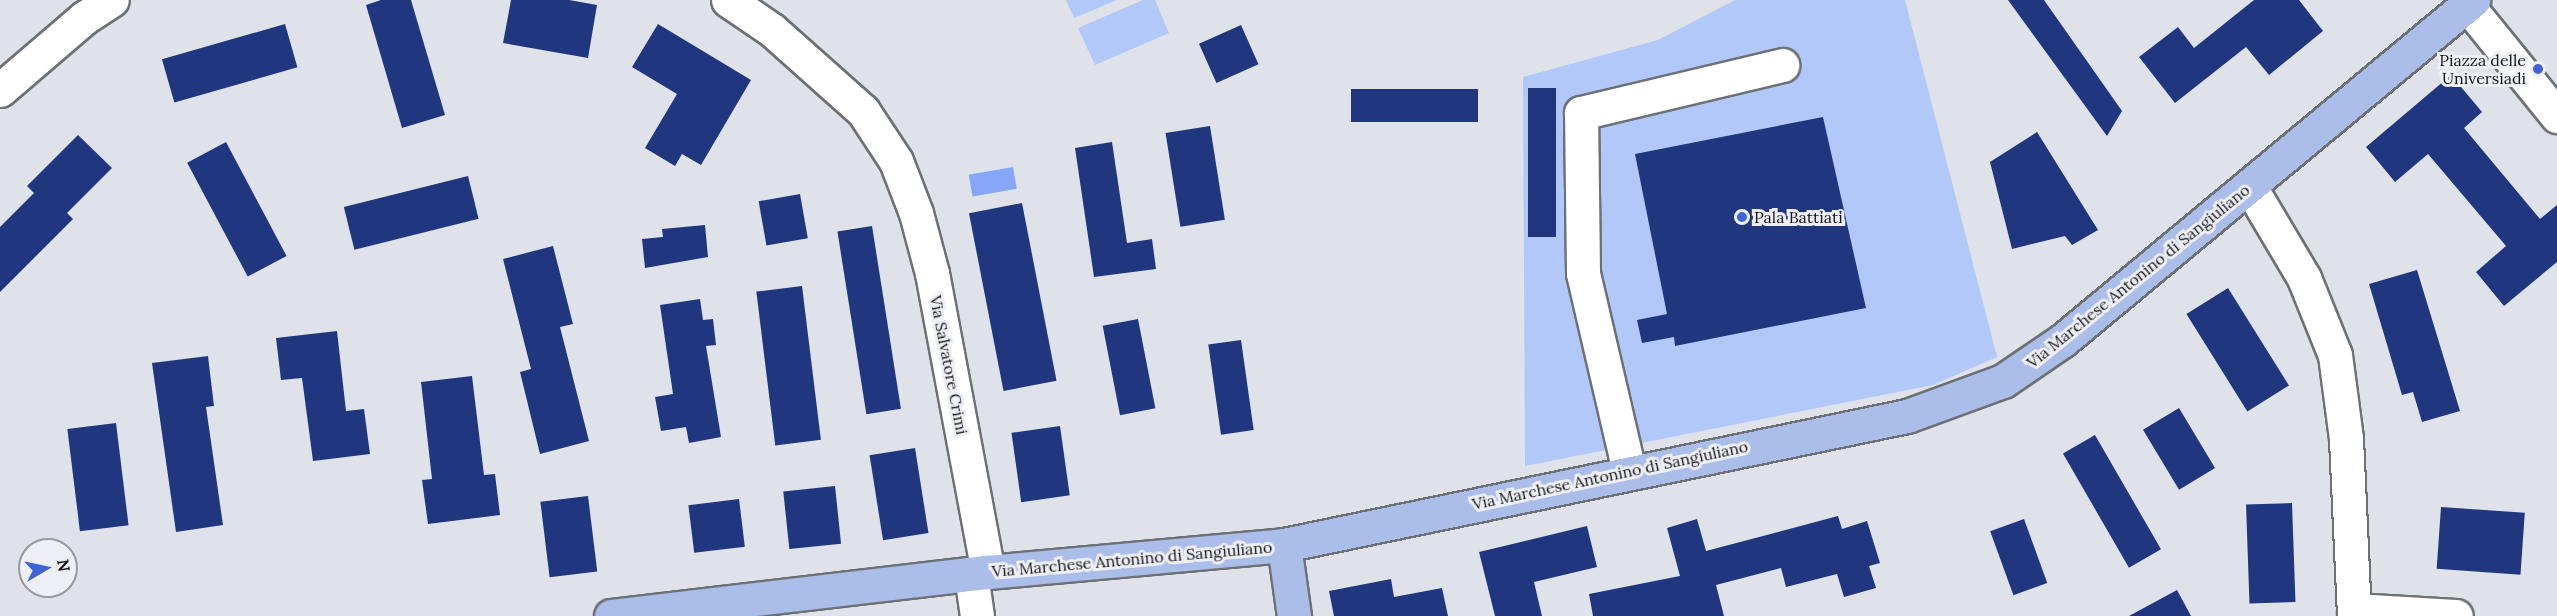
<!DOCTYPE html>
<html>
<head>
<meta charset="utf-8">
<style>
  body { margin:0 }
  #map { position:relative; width:2557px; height:616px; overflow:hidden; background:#dfe2e8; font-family:Lora,serif }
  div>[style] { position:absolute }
  .green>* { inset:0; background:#b2c8f9 }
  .water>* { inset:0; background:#85a6f9; transform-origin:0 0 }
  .building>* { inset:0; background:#203780; transform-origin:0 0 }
  .roads { filter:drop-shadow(2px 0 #6d7075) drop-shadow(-2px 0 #6d7075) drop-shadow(0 2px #6d7075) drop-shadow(0 -2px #6d7075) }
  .minor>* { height:33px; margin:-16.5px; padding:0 16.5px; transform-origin:16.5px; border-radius:16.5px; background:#fff }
  .major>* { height:33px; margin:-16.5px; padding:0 16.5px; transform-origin:16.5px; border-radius:16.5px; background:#abbde9 }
  .dots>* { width:16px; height:16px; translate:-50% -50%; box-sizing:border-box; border:3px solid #edeff5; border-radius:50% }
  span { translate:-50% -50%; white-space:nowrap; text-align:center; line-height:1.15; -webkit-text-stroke:6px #edeff5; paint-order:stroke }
  .poi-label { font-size:16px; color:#141517 }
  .right { translate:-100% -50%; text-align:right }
  .left { translate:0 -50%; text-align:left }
  .street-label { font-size:16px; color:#141517 }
  .north { position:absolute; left:18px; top:538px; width:60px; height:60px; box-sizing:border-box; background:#edeff5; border:2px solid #96989c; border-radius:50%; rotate:81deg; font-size:16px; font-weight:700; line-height:24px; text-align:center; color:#141517 }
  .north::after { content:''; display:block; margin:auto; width:21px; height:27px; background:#3f64d6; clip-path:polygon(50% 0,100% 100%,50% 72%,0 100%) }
</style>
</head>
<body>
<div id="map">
  <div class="green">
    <i style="clip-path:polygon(1066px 0,1117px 0,1074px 18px)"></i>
    <i style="clip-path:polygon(1143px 0,1155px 0,1169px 33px,1095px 65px,1078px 28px)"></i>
    <i style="clip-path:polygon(1735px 0,1905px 0,1997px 357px,1933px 385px,1525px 466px,1523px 77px,1658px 40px)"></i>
  </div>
  <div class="water">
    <i style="left:1013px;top:167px;width:22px;height:45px;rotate:80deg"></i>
  </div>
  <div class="building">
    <i style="clip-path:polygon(381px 0,411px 0,445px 115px,402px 128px,366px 5px)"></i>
    <i style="clip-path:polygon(511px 0,569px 0,597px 5px,588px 58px,503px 43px)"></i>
    <i style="clip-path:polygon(2008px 0,2044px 0,2122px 111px,2107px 136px)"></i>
    <i style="clip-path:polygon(2254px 0,2299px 0,2323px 31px,2269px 75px,2246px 47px,2175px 103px,2139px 57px,2178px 27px,2194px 48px)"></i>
    <i style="left:285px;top:24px;width:45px;height:128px;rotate:74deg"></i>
    <i style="clip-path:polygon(658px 24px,751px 80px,701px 165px,682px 154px,675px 166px,645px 148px,677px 94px,632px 67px)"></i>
    <i style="left:1241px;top:25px;width:43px;height:46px;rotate:66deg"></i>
    <i style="clip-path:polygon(2451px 75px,2482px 112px,2464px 128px,2540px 219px,2557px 205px,2557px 262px,2504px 306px,2476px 272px,2506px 246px,2428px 154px,2395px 182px,2366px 147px)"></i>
    <i style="left:1528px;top:88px;width:28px;height:149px"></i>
    <i style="left:1351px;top:89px;width:127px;height:33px"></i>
    <i style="clip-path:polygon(1823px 117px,1866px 308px,1675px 346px,1674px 337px,1642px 343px,1637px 320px,1667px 314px,1635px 154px)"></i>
    <i style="left:1210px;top:126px;width:95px;height:45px;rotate:81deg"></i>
    <i style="clip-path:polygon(2037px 132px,2098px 230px,2072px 245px,2065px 236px,2012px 249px,1990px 162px)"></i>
    <i style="clip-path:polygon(78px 135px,112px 168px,67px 213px,73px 219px,0 292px,0 227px,34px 193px,27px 186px)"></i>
    <i style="left:226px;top:142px;width:129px;height:44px;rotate:62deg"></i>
    <i style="clip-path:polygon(1112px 142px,1127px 243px,1152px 239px,1156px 269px,1094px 277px,1075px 148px)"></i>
    <i style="left:468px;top:176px;width:44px;height:128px;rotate:76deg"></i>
    <i style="left:800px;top:194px;width:45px;height:42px;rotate:80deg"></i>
    <i style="left:1022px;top:203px;width:181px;height:54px;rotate:79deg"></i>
    <i style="clip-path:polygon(705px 225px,708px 257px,645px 268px,642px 239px,663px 237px,662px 229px)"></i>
    <i style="left:872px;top:226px;width:185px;height:35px;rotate:81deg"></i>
    <i style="clip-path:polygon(553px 246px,573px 324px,560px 327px,589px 441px,540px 454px,520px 372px,531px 369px,503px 259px)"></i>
    <i style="clip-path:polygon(2417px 270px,2460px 411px,2422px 422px,2413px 392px,2402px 395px,2369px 284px)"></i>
    <i style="left:802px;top:286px;width:155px;height:46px;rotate:83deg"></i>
    <i style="left:2228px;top:288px;width:115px;height:49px;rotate:58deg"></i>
    <i style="clip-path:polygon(700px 299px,703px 320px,713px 319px,716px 345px,706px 346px,721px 437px,689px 443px,686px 427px,661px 431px,655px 397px,673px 394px,660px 305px)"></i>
    <i style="left:1138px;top:319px;width:91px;height:36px;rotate:79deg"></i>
    <i style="clip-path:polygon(337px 331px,346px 411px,364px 409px,370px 454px,313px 461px,302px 378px,281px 380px,276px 338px)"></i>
    <i style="left:1241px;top:340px;width:91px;height:33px;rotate:82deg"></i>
    <i style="clip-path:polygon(208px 356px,214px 406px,206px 407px,223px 525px,176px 532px,152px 363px)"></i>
    <i style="clip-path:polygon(472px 376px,484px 475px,495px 474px,500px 515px,428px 524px,422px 480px,432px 479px,421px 382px)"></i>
    <i style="left:2179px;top:408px;width:70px;height:42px;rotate:59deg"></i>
    <i style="left:116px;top:423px;width:103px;height:49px;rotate:83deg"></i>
    <i style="left:1060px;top:426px;width:70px;height:49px;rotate:82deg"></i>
    <i style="left:2095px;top:435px;width:132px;height:37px;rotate:60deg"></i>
    <i style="left:915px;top:448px;width:86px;height:46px;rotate:81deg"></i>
    <i style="left:835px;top:486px;width:58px;height:52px;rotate:84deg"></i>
    <i style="left:588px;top:496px;width:76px;height:48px;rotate:83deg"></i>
    <i style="left:739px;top:499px;width:48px;height:51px;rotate:83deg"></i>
    <i style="left:2292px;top:503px;width:99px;height:46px;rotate:88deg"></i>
    <i style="left:2441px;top:507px;width:84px;height:62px;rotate:4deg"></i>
    <i style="clip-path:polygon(1838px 516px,1842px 529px,1867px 521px,1880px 563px,1869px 566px,1876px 588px,1844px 597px,1837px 574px,1786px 587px,1781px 568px,1716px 585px,1724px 616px,1593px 616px,1589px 594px,1680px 576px,1667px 528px,1697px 519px,1706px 551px)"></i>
    <i style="left:2024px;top:519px;width:68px;height:36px;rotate:70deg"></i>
    <i style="clip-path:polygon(1587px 526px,1597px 567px,1534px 582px,1542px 616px,1495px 616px,1479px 552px)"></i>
    <i style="clip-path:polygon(1391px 579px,1394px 597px,1442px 588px,1448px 616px,1334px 616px,1329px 591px)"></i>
    <i style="clip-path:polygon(2177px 590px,2191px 616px,2129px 616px)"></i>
  </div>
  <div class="roads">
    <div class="minor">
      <i style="left:728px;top:0;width:53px;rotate:34.3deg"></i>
      <i style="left:772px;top:30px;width:122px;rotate:41.7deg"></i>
      <i style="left:863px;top:111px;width:60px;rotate:56.6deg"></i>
      <i style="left:896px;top:161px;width:56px;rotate:69deg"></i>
      <i style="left:916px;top:213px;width:62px;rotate:75.1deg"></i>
      <i style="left:932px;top:273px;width:304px;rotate:79.4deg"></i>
      <i style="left:2467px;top:5px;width:143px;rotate:51deg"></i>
      <i style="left:0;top:90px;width:111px;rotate:-40.6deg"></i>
      <i style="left:84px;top:18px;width:33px;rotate:-33deg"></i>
      <i style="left:2250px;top:187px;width:106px;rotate:59.3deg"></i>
      <i style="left:2304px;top:278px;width:83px;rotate:68.1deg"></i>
      <i style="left:2335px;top:355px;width:85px;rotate:82.5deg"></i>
      <i style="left:2346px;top:439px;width:177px;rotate:87.4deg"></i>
      <i style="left:1629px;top:471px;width:203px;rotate:-103.1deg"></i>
      <i style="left:1583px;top:273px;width:160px;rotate:-90.7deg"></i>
      <i style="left:1581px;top:113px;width:207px;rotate:-13.4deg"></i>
      <i style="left:971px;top:574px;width:42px;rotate:81.9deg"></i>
      <i style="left:2354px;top:610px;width:102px;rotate:3.4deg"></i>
    </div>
    <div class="major">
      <i style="left:1284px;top:545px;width:72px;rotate:82deg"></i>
      <i style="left:611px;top:616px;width:380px;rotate:-6.7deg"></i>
      <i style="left:988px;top:572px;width:297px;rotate:-5.2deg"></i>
      <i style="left:1284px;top:545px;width:636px;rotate:-11.7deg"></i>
      <i style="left:1907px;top:416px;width:102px;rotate:-20deg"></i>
      <i style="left:2003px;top:381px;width:73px;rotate:-34.3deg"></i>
      <i style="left:2063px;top:340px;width:533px;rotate:-39.67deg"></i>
    </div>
  </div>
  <div class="dots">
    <i style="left:2538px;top:69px;background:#3f64d6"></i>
    <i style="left:1742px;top:217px;background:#3f64d6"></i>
  </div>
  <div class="poi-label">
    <span class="right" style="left:2526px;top:69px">Piazza delle<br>Universiadi</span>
    <span class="left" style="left:1754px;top:217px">Pala Battiati</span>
  </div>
  <div class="street-label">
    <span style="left:2138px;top:276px;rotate:-39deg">Via Marchese Antonino di Sangiuliano</span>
    <span style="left:949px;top:365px;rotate:79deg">Via Salvatore Crimi</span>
    <span style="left:1610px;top:475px;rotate:-12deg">Via Marchese Antonino di Sangiuliano</span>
    <span style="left:1132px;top:559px;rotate:-5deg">Via Marchese Antonino di Sangiuliano</span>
  </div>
  <div class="north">N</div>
</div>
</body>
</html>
